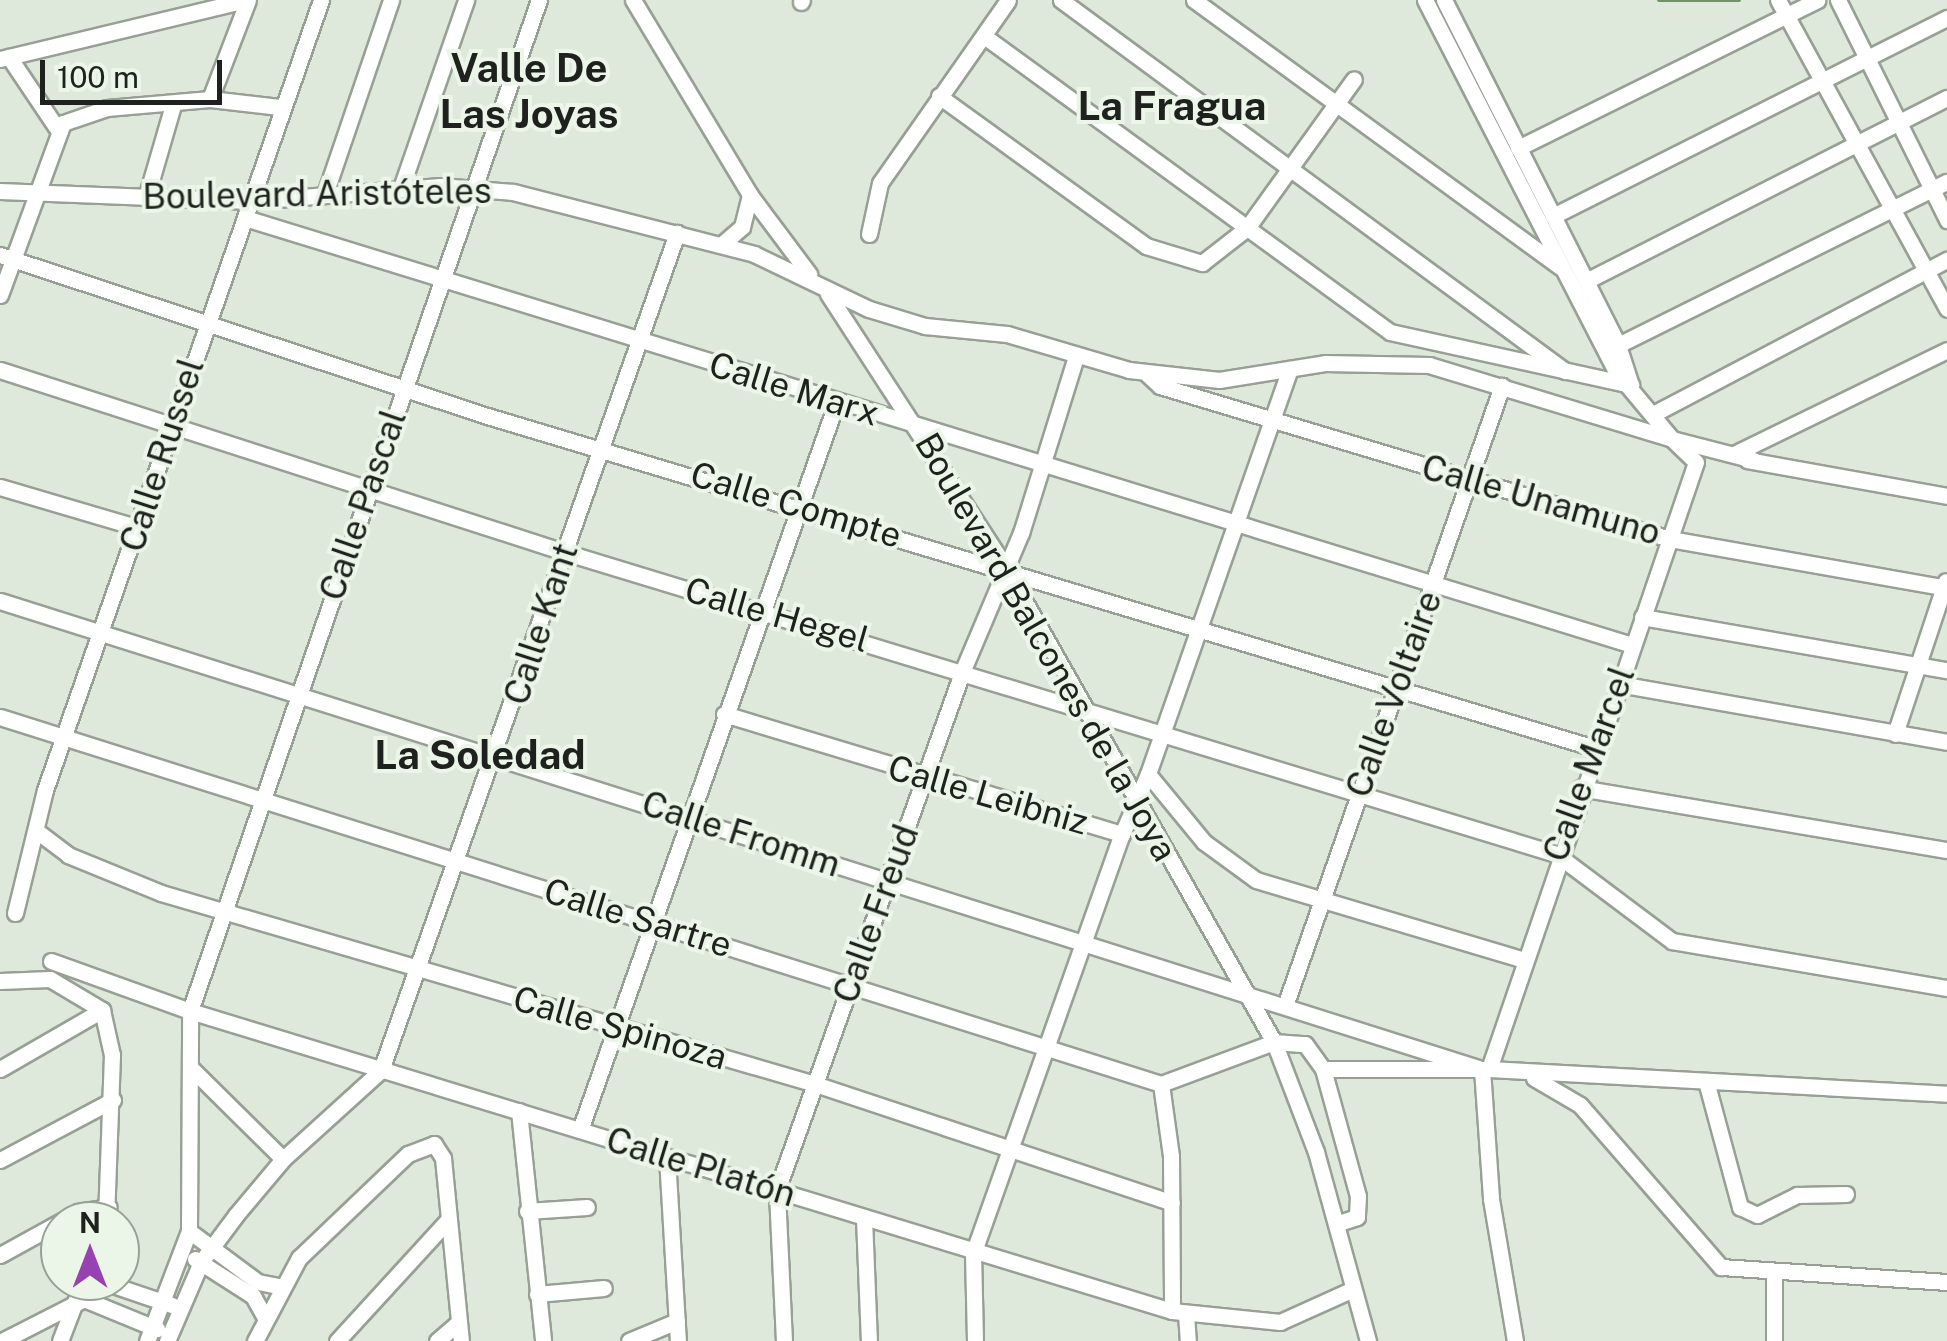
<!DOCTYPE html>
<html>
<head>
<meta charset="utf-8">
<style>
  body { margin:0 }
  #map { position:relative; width:1947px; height:1341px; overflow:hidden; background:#dee8db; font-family:"Public Sans",sans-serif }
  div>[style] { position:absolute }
  .stream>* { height:4px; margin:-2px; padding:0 2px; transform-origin:2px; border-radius:2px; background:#709264 }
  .roads { filter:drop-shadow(2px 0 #97a094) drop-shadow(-2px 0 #97a094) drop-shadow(0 2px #97a094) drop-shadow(0 -2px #97a094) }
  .minor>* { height:15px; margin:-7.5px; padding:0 7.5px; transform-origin:7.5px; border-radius:7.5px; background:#fff }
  span { translate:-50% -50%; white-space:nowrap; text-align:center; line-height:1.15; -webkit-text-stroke:8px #ebf6e8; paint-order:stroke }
  .street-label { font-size:35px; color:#1e211d }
  .quarter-label { font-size:40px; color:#1e211d; font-weight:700 }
  .north { position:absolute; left:40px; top:1201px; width:100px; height:100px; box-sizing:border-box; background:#ebf6e8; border:2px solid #99a197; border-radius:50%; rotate:0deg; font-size:28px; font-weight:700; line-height:40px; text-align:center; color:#1e211d }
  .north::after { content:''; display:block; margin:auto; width:35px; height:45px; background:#9742b0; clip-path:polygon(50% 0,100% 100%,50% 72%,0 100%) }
  .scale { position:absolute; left:40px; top:60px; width:182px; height:45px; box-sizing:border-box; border:5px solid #1e211d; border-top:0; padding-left:12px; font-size:30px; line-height:35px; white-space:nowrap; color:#1e211d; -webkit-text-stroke:8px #ebf6e8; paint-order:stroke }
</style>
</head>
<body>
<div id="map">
  <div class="stream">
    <i style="left:1659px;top:0;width:80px"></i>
  </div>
  <div class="roads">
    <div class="minor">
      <i style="left:633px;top:0;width:227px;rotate:59deg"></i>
      <i style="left:750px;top:195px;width:99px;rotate:53.2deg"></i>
      <i style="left:1061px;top:0;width:626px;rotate:36.36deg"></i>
      <i style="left:1194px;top:0;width:453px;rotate:36.1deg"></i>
      <i style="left:1425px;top:0;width:420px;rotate:62.8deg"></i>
      <i style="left:1617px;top:373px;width:86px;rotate:50.2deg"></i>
      <i style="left:1672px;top:439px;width:84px;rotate:14.5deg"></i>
      <i style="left:1444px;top:0;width:386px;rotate:63.2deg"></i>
      <i style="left:1618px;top:345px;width:42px;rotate:72deg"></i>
      <i style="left:1778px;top:0;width:352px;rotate:61.3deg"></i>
      <i style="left:1838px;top:0;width:246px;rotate:63.6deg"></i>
      <i style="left:801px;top:2px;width:2px;rotate:-63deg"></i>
      <i style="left:984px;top:36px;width:502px;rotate:36.09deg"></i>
      <i style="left:1390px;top:332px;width:247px;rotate:12.4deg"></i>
      <i style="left:9px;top:57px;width:88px;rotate:56.1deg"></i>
      <i style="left:0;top:59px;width:253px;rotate:-13.5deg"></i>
      <i style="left:939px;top:96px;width:256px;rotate:35.9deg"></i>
      <i style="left:1146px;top:246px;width:59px;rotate:16.9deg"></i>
      <i style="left:1202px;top:263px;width:57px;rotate:-37.9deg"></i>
      <i style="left:1247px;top:228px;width:183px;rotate:-54.3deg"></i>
      <i style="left:210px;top:99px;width:106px;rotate:-69deg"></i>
      <i style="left:1518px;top:148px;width:334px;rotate:-26.3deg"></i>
      <i style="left:401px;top:188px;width:199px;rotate:-70.9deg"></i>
      <i style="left:0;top:191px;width:251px;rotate:2.3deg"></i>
      <i style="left:251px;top:201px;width:190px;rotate:-4.5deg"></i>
      <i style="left:440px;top:186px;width:73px;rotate:4.7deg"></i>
      <i style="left:513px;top:192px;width:249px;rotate:14.4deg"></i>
      <i style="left:754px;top:254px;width:127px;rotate:25.6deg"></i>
      <i style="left:869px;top:309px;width:59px;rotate:16.9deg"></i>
      <i style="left:925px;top:326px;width:82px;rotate:5.6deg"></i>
      <i style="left:1007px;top:334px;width:127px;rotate:16.4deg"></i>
      <i style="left:1129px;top:370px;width:91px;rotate:6.3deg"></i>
      <i style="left:1219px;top:380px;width:107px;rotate:-9.1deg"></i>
      <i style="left:1325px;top:363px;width:104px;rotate:1.1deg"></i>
      <i style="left:1429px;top:365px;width:254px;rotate:16.9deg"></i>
      <i style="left:1672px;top:439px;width:33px;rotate:44deg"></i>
      <i style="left:325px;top:194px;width:205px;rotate:-71.2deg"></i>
      <i style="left:146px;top:198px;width:97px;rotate:-73.8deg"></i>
      <i style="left:1553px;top:216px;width:441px;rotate:-26.7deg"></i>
      <i style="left:245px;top:218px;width:1451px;rotate:17.11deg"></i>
      <i style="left:869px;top:234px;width:52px;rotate:-77.8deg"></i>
      <i style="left:880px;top:183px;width:223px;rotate:-55deg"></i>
      <i style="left:721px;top:245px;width:28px;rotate:-41deg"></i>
      <i style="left:742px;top:227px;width:33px;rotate:-76deg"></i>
      <i style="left:0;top:255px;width:510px;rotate:18.29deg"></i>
      <i style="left:484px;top:415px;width:1160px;rotate:16.69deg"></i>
      <i style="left:1586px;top:281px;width:405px;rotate:-26.9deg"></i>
      <i style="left:828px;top:294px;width:323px;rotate:57deg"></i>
      <i style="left:1004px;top:565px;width:548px;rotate:60.49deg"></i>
      <i style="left:1274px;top:1042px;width:118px;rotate:69.1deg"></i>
      <i style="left:1316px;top:1152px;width:196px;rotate:74.6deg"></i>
      <i style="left:0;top:295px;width:183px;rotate:-69.9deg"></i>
      <i style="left:63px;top:123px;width:46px;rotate:-18.8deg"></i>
      <i style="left:107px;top:108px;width:103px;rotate:-5deg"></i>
      <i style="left:210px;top:99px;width:70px;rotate:6.5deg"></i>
      <i style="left:1618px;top:345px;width:367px;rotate:-26.4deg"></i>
      <i style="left:0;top:370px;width:593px;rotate:17.88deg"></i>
      <i style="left:564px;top:552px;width:1037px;rotate:16.93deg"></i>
      <i style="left:1556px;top:854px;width:145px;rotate:36.9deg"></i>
      <i style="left:1672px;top:941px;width:279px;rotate:9.7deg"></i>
      <i style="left:1147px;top:374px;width:18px;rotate:43deg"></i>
      <i style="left:1160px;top:386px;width:532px;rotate:16.7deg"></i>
      <i style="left:1670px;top:539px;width:281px;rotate:10deg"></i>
      <i style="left:1655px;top:413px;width:330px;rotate:-27.7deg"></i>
      <i style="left:1736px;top:453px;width:235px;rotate:-26deg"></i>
      <i style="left:1747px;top:460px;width:203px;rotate:10.2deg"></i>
      <i style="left:0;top:487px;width:145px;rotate:16.4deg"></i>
      <i style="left:0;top:601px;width:1554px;rotate:17.53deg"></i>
      <i style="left:1482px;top:1069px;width:130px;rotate:86deg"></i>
      <i style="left:1491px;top:1199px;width:144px;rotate:80.4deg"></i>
      <i style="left:1642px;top:617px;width:310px;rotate:9.9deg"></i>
      <i style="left:1619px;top:684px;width:333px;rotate:10deg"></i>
      <i style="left:724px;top:714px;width:416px;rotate:16.8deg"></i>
      <i style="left:1122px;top:834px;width:65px;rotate:-66.6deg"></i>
      <i style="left:1148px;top:774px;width:88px;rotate:50.5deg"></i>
      <i style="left:1204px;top:842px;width:64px;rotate:36.2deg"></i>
      <i style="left:1256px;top:880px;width:277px;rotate:16.6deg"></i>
      <i style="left:0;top:717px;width:1218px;rotate:17.54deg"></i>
      <i style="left:1161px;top:1084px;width:121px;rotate:-20.4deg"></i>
      <i style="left:1274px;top:1042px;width:31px;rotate:4deg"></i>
      <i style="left:1305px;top:1044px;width:31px;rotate:54deg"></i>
      <i style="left:1323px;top:1069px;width:132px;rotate:74.6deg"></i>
      <i style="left:1358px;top:1196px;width:21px;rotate:93deg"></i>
      <i style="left:1357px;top:1217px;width:22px;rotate:162deg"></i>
      <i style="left:1895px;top:734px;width:161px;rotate:-71.6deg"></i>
      <i style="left:1148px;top:774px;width:429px;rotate:-70.7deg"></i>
      <i style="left:1580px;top:788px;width:372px;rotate:9.6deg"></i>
      <i style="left:38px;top:832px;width:38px;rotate:37deg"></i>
      <i style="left:68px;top:855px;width:100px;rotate:22.2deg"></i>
      <i style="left:161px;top:893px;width:681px;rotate:16.28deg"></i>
      <i style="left:815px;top:1084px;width:376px;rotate:18.4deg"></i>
      <i style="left:15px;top:913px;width:127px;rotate:-76.3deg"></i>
      <i style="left:45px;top:790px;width:837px;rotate:-70.74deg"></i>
      <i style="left:51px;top:961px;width:148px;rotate:19.8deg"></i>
      <i style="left:190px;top:1011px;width:1027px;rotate:16.99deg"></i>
      <i style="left:1172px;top:1311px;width:109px;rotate:5.8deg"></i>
      <i style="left:1280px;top:1322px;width:80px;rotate:-24.3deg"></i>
      <i style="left:0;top:981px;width:50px;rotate:-2.3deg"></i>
      <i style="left:50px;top:979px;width:61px;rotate:30.8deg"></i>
      <i style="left:102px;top:1010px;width:46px;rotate:77.5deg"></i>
      <i style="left:112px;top:1055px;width:166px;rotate:92.1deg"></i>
      <i style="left:1286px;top:1003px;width:654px;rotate:-70.71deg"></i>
      <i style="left:191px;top:1068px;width:129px;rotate:44.7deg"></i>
      <i style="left:0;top:1069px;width:118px;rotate:-30deg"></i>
      <i style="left:1323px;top:1069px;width:166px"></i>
      <i style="left:1489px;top:1069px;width:459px;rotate:3.1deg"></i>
      <i style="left:1489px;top:1069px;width:641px;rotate:-71.17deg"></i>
      <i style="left:1534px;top:1078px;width:53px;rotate:30.4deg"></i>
      <i style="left:1580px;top:1105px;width:215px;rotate:49deg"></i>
      <i style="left:1721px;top:1267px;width:226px;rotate:3.8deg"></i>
      <i style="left:1706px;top:1081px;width:131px;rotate:74.9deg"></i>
      <i style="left:1740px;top:1207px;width:19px;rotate:25deg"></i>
      <i style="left:1757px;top:1215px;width:45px;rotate:-26.6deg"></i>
      <i style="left:1797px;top:1195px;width:49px;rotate:-1.2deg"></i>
      <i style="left:1161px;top:1084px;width:73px;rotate:82.1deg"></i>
      <i style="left:1171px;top:1156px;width:155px;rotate:89.6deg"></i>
      <i style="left:519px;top:1111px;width:231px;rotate:84deg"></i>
      <i style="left:580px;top:1130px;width:773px;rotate:-70.58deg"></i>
      <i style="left:667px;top:1157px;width:184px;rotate:86.6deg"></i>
      <i style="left:0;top:1160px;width:128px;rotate:-28deg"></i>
      <i style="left:527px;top:1211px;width:60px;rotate:-3.8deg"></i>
      <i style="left:864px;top:1218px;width:123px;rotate:87.7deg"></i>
      <i style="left:189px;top:1231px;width:86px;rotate:36.5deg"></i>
      <i style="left:258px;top:1282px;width:20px;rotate:11deg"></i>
      <i style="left:0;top:1255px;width:89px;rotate:-28.9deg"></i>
      <i style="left:78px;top:1212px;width:31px;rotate:-9deg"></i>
      <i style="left:195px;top:1259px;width:69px;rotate:32.5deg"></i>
      <i style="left:253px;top:1296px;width:23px;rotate:61deg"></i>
      <i style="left:101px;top:1281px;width:75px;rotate:18.7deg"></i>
      <i style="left:537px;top:1294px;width:67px;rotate:-5.1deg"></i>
      <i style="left:1186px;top:1314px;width:27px;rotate:86deg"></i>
      <i style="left:2px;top:1341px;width:92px;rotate:-27.1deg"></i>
      <i style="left:84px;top:1299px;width:79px;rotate:22.3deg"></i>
      <i style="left:60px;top:1341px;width:64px;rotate:-69deg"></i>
      <i style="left:147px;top:1341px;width:118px;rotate:-69.1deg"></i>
      <i style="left:189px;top:1231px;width:220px;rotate:-89.7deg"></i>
      <i style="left:190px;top:1011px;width:1070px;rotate:-70.96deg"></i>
      <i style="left:167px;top:1341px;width:86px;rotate:-66.7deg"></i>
      <i style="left:201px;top:1262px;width:59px;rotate:-53.3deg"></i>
      <i style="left:236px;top:1215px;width:73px;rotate:-50deg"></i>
      <i style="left:283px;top:1159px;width:132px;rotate:-42.2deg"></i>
      <i style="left:381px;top:1070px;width:888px;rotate:-70.52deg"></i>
      <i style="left:255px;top:1341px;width:94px;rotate:-62.1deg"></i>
      <i style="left:299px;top:1258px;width:151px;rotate:-43.7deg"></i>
      <i style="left:408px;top:1154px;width:28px;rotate:-21deg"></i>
      <i style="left:434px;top:1144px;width:17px;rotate:57deg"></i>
      <i style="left:443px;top:1158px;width:184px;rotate:84.4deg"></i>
      <i style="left:337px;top:1341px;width:163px;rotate:-47.5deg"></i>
      <i style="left:437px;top:1341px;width:28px;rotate:-41deg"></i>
      <i style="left:629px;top:1341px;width:52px;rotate:-22.6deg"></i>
      <i style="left:784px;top:1341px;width:151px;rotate:-92.7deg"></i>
      <i style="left:777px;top:1190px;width:552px;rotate:-70.32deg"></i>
      <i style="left:963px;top:670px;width:149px;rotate:-67.1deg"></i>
      <i style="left:1021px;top:533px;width:185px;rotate:-72.7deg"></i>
      <i style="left:975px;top:1341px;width:87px;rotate:-91.3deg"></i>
      <i style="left:973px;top:1254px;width:446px;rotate:-70.5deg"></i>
      <i style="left:1774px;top:1341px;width:65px;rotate:-90deg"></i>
    </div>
  </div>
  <div class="street-label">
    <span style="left:317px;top:194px;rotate:-1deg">Boulevard Aristóteles</span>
    <span style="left:794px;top:389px;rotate:17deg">Calle Marx</span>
    <span style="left:162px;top:455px;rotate:-72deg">Calle Russel</span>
    <span style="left:1541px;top:500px;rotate:16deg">Calle Unamuno</span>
    <span style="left:363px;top:505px;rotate:-71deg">Calle Pascal</span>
    <span style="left:796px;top:505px;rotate:17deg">Calle Compte</span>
    <span style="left:777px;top:615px;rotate:16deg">Calle Hegel</span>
    <span style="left:541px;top:624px;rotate:-72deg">Calle Kant</span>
    <span style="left:1046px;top:647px;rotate:60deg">Boulevard Balcones de la Joya</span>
    <span style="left:1394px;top:694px;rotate:-70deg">Calle Voltaire</span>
    <span style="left:1589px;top:764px;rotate:-70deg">Calle Marcel</span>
    <span style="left:988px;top:795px;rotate:16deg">Calle Leibniz</span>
    <span style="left:741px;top:834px;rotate:18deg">Calle Fromm</span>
    <span style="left:876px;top:914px;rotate:-70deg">Calle Freud</span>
    <span style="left:638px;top:918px;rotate:17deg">Calle Sartre</span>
    <span style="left:620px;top:1028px;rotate:16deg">Calle Spinoza</span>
    <span style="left:701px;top:1167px;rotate:17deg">Calle Platón</span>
  </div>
  <div class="quarter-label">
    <span style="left:529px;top:91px">Valle De<br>Las Joyas</span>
    <span style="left:1172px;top:106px">La Fragua</span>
    <span style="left:480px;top:755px">La Soledad</span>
  </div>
  <div class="north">N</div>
  <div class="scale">100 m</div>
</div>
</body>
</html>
